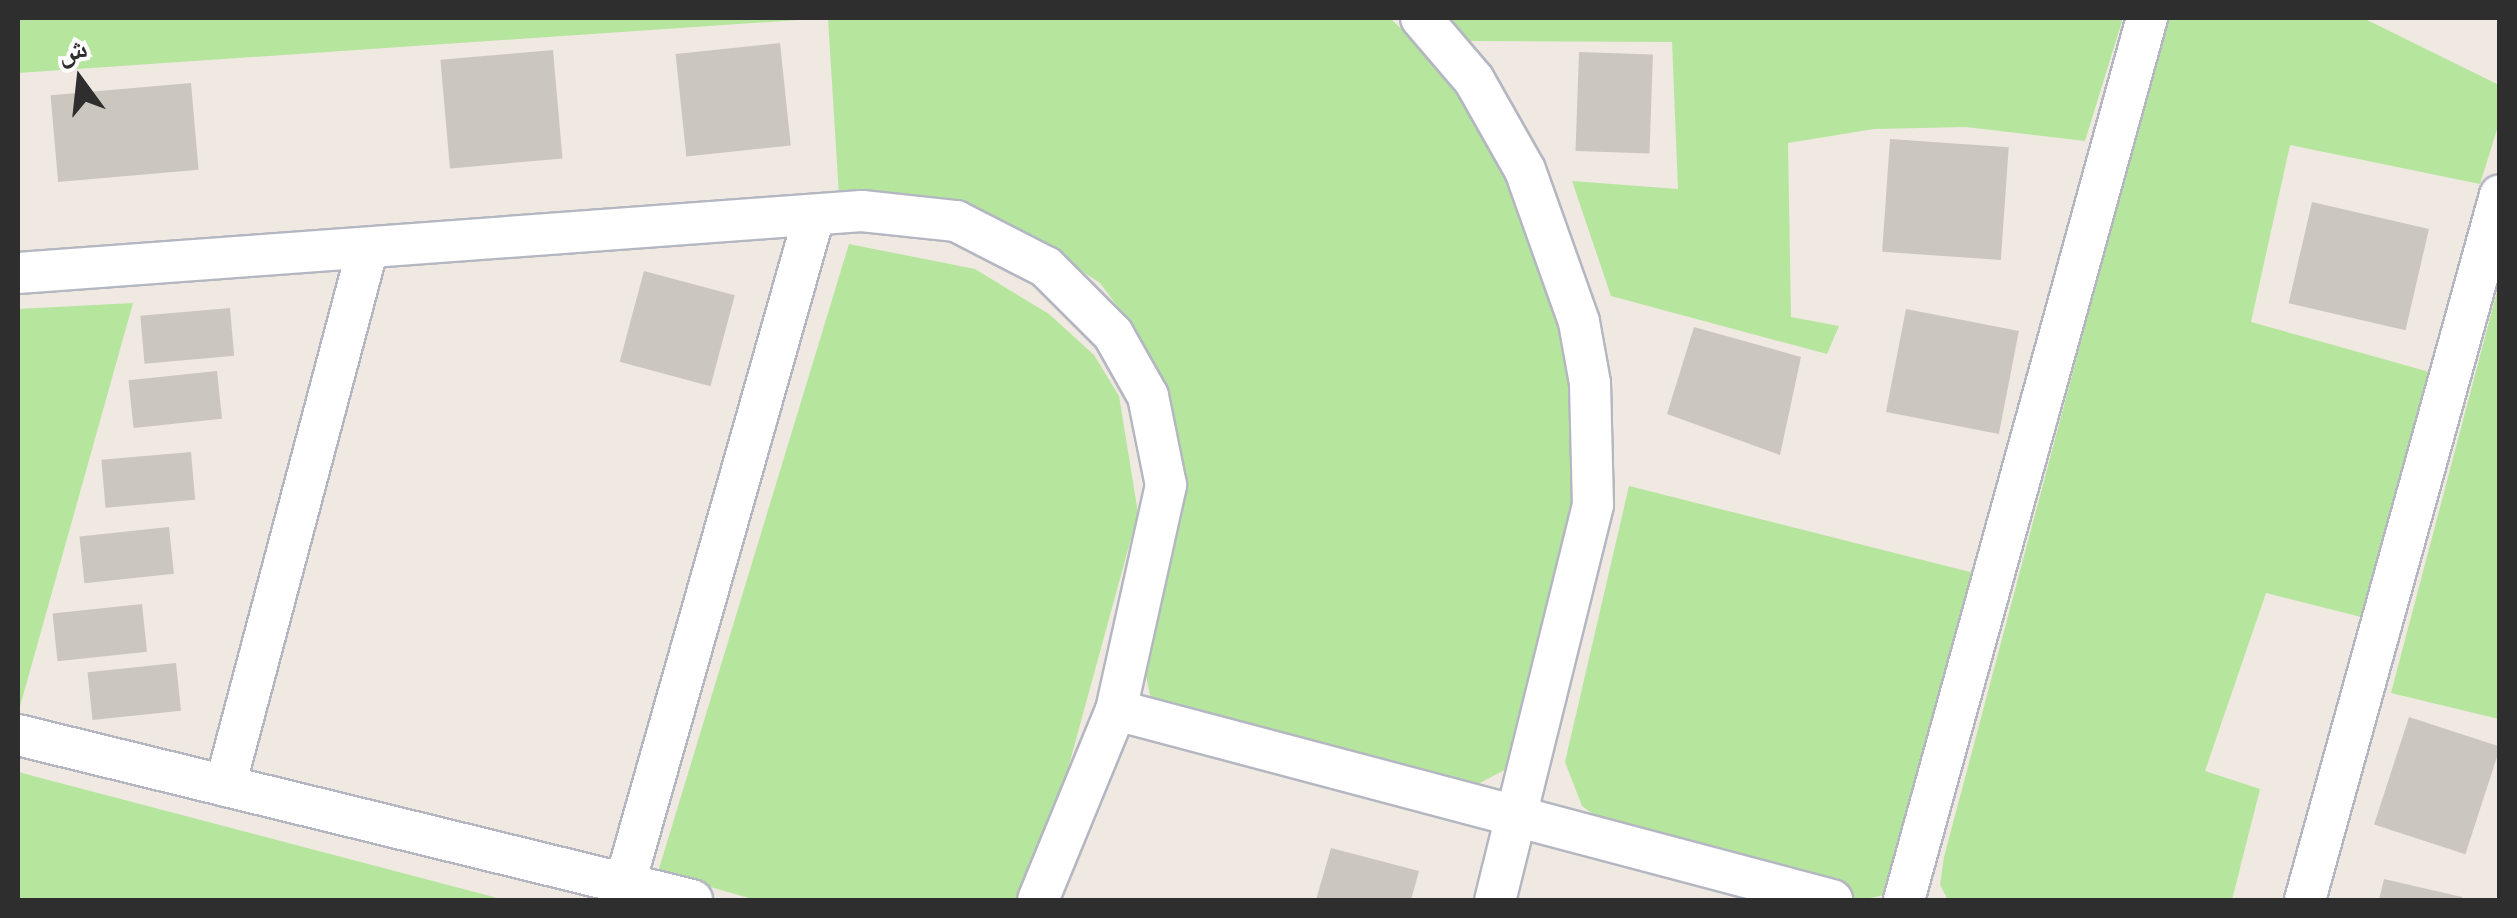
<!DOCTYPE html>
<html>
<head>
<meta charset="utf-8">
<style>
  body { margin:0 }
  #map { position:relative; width:2517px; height:918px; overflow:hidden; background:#efe9e1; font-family:"Varela Round","Noto Naskh Arabic",sans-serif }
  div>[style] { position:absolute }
  .green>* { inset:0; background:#b6e59e }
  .building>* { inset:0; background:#cbc7bf; transform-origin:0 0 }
  .roads { filter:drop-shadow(2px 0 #b4b7c1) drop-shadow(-2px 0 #b4b7c1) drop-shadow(0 2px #b4b7c1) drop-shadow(0 -2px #b4b7c1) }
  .minor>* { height:40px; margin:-20px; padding:0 20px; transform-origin:20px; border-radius:20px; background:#fff }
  span { translate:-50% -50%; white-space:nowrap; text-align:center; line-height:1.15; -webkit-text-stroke:8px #fff; paint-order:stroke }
  .frame { position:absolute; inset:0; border:20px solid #2e2e2e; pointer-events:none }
  .north { position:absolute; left:30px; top:30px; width:100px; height:100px; -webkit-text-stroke:8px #fff; paint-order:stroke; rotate:345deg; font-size:28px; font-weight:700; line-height:40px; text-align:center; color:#2e2e2e }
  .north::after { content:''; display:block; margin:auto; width:35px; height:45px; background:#2e2e2e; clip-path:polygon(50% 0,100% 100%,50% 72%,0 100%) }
</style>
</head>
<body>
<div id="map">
  <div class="green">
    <i style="clip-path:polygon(18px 18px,1390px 18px,1428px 55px,1477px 123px,1519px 199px,1567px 347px,1578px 457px,1572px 551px,1516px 764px,1472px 787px,1152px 705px,1144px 665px,1184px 505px,1169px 406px,1141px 338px,1100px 283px,1047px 248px,839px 196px,828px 18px,18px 73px)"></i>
    <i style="clip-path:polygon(1443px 18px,2123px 18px,2085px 141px,1966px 127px,1874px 129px,1788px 143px,1791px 317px,1839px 326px,1827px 354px,1611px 296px,1572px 181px,1678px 189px,1672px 42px,1465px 41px)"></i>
    <i style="clip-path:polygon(2167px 18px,2363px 18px,2499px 85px,2499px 123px,2480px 184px,2290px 145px,2251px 322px,2433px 373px,2365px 618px,2266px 593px,2205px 771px,2260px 789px,2232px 900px,1948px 900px,1940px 885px,1944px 857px)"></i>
    <i style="clip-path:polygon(849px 244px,975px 269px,1049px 314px,1094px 355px,1119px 396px,1138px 513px,1038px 878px,1024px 900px,756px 900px,658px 872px)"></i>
    <i style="clip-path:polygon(2499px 284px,2500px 719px,2499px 719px,2391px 693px)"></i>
    <i style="clip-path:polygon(133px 303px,19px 710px,18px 309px)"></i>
    <i style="clip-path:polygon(1629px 486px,1978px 574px,1890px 894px,1860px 900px,1603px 821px,1582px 806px,1565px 762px)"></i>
    <i style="clip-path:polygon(18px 772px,505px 900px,18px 900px)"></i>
  </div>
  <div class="building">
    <i style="left:780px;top:43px;width:103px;height:105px;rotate:84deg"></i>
    <i style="left:553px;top:50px;width:109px;height:113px;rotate:85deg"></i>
    <i style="left:1579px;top:52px;width:74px;height:99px;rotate:2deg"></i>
    <i style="left:191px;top:83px;width:87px;height:141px;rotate:85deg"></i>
    <i style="left:1890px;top:139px;width:119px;height:113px;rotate:4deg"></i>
    <i style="left:2312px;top:202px;width:120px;height:104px;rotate:13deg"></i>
    <i style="left:644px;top:271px;width:94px;height:94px;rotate:15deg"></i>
    <i style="left:230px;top:308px;width:48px;height:90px;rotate:85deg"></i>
    <i style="left:1906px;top:309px;width:115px;height:105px;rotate:11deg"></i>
    <i style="clip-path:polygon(1694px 327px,1801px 357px,1780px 455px,1667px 414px)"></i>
    <i style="left:217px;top:371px;width:48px;height:89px;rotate:84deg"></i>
    <i style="left:191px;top:452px;width:48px;height:90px;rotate:85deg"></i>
    <i style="left:169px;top:527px;width:47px;height:90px;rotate:84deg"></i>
    <i style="left:142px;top:604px;width:48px;height:90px;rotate:84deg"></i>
    <i style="left:176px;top:663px;width:48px;height:89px;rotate:84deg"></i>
    <i style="left:2409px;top:717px;width:96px;height:113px;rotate:18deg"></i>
    <i style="clip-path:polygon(1331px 848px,1419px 871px,1411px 900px,1316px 900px)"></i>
    <i style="clip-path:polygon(2384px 879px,2462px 897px,2462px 900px,2379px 900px)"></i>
  </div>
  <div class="roads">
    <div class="minor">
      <i style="left:1421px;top:18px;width:82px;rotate:49.5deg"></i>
      <i style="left:1474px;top:80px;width:103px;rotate:60.5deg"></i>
      <i style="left:1525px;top:170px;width:161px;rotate:70.4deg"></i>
      <i style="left:1579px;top:322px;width:62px;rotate:79.8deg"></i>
      <i style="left:1590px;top:383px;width:122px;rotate:88.6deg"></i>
      <i style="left:1593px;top:505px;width:407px;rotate:103.9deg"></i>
      <i style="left:18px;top:273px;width:846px;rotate:-4.2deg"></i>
      <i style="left:862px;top:211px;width:95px;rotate:6.1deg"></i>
      <i style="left:956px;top:221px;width:101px;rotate:27.1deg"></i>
      <i style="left:1046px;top:267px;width:95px;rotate:45deg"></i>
      <i style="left:1113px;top:334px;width:71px;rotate:60.6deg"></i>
      <i style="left:1148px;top:396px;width:91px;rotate:78.6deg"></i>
      <i style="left:1166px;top:485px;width:230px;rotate:102.5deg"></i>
      <i style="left:1116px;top:710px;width:205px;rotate:112.3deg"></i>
      <i style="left:1116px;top:710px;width:741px;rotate:14.86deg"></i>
      <i style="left:18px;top:735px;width:694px;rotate:13.76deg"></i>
      <i style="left:225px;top:786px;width:554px;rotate:-75.14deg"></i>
      <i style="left:625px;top:883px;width:693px;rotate:-74.18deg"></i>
      <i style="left:1904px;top:900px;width:915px;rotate:-74.6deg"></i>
      <i style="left:2305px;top:900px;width:731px;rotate:-74.54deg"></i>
    </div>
  </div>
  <div class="frame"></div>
  <div class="north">ش</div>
</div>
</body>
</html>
